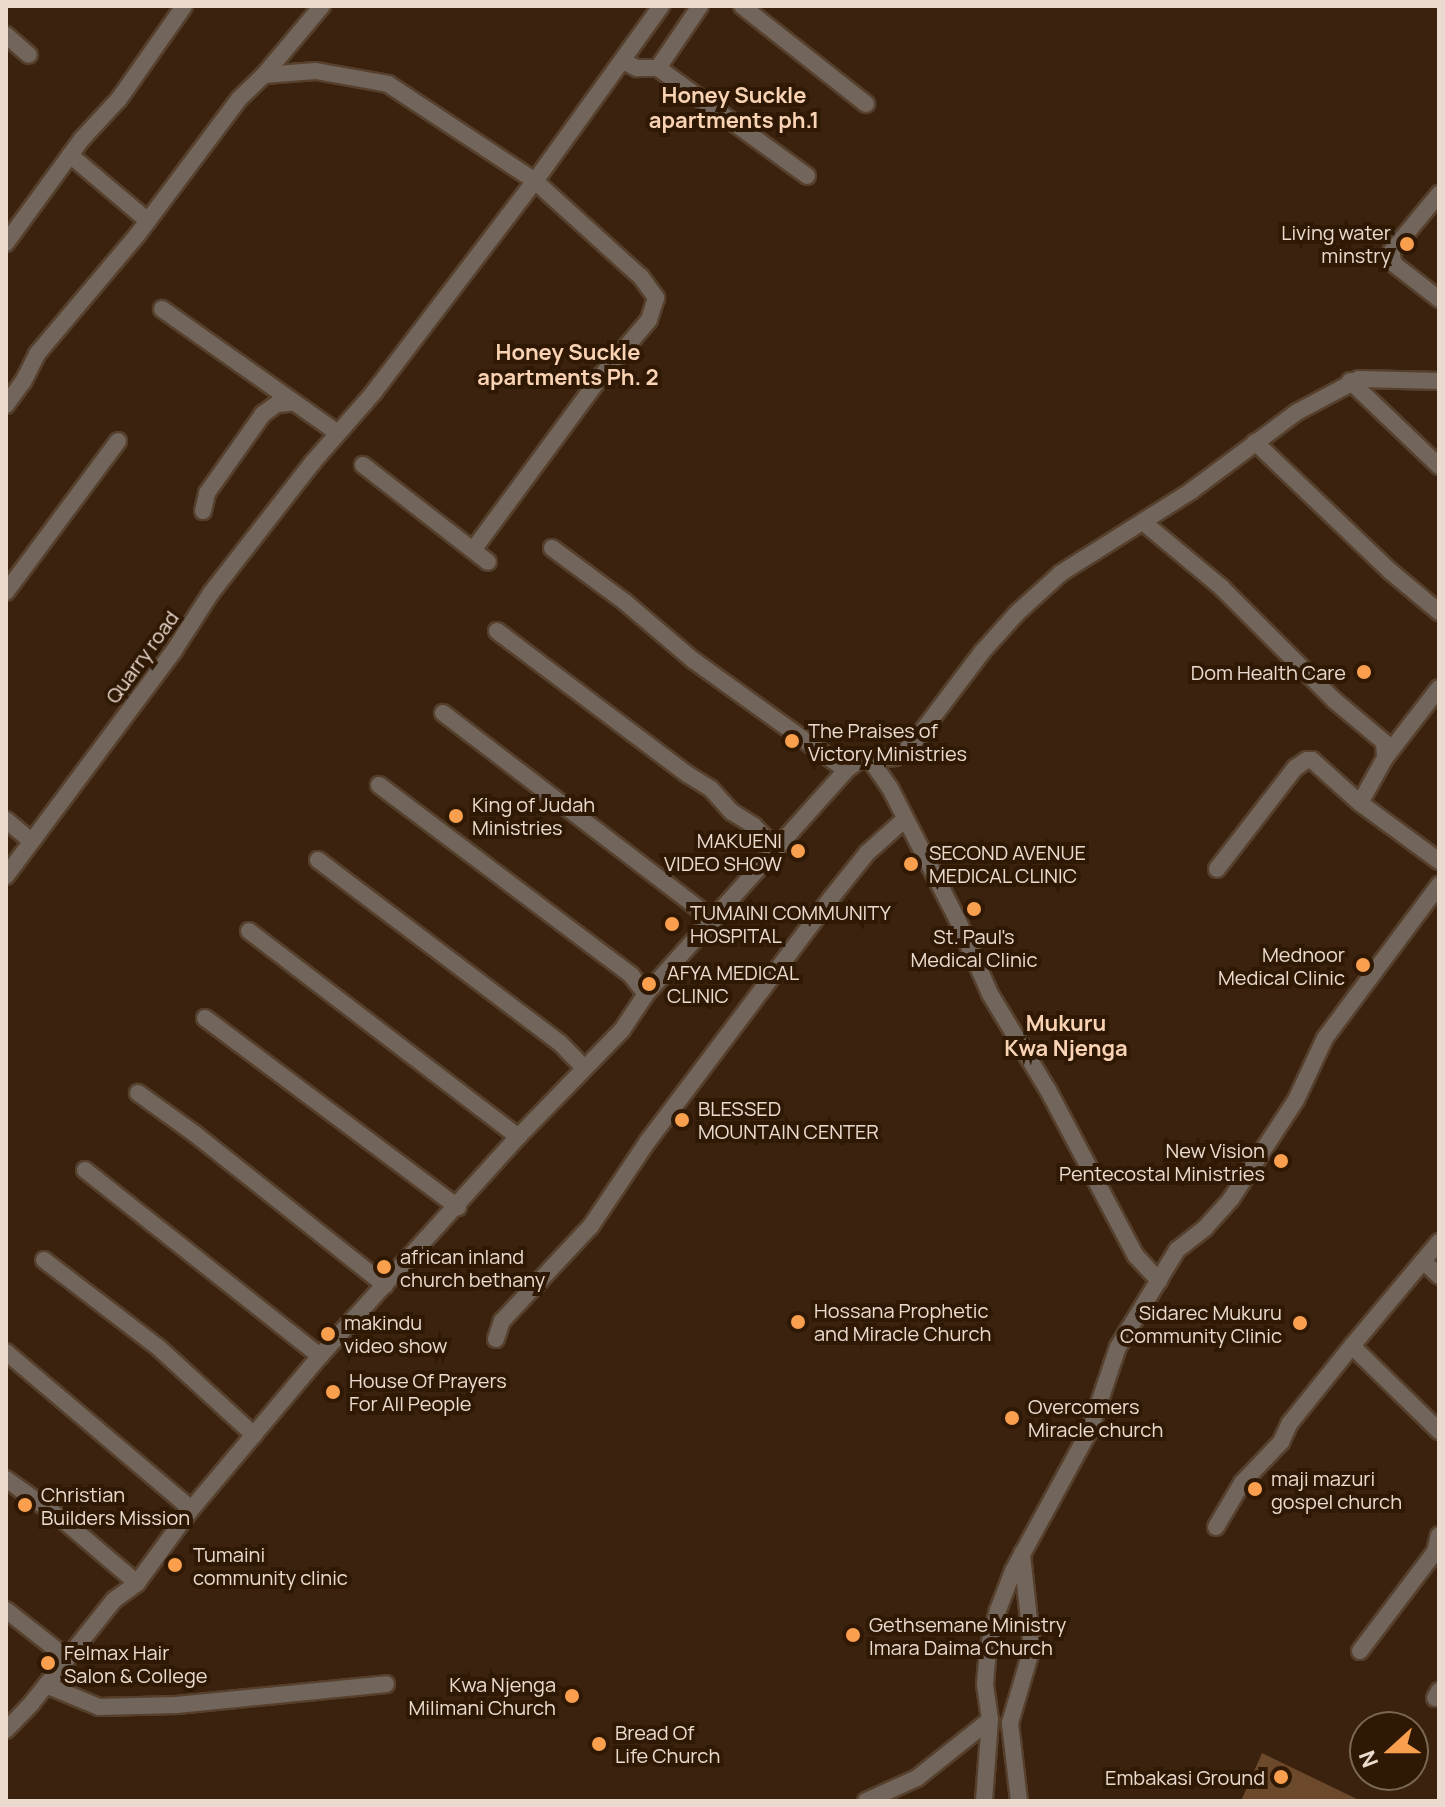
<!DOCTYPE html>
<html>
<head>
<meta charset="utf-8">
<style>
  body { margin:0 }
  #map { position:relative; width:1445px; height:1807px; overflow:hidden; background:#3a220e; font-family:Manrope,sans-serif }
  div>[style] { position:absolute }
  .green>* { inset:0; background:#6d492b }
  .roads { filter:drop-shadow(2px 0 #56402d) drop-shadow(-2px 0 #56402d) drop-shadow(0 2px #56402d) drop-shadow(0 -2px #56402d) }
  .minor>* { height:16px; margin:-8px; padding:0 8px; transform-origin:8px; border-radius:8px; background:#72665c }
  .dots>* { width:22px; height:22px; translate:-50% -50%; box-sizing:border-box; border:4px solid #2f1905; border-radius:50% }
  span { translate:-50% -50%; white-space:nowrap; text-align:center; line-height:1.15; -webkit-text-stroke:8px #2f1905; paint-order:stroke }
  .poi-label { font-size:20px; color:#ebdbcf }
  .right { translate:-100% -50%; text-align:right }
  .left { translate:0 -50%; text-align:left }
  .street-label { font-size:20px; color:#ebdbcf }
  .neighbourhood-label { font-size:22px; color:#fad3b4; font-weight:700 }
  .frame { position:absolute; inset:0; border:8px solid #ebdbcf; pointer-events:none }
  .north { position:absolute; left:1349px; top:1711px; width:80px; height:80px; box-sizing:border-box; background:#2f1905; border:2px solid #7a6756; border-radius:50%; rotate:249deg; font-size:22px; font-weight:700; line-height:32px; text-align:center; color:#ebdbcf }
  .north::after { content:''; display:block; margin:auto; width:28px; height:36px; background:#fa9f4e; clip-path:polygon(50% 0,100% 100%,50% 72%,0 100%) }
</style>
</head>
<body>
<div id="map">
  <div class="green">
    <i style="clip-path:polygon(1262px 1753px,1361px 1801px,1241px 1801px)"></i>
  </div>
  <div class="roads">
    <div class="minor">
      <i style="left:742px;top:6px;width:158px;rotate:38.3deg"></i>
      <i style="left:6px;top:35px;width:30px;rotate:41deg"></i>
      <i style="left:623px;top:61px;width:16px;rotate:27deg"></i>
      <i style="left:637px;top:68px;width:21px"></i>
      <i style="left:658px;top:68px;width:184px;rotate:35.9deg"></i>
      <i style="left:658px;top:68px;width:75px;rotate:-55.9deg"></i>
      <i style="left:264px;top:75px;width:90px;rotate:-50deg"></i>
      <i style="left:70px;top:155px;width:102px;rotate:40.2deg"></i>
      <i style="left:1439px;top:194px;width:75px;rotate:129.6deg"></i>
      <i style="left:1391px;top:252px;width:12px;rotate:76deg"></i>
      <i style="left:1394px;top:264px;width:57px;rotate:37.9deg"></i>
      <i style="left:6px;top:243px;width:127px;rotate:-53.9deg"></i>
      <i style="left:81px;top:140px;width:56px;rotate:-47.2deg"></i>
      <i style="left:119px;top:99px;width:113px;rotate:-55deg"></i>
      <i style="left:162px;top:309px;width:215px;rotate:35.2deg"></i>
      <i style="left:1350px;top:381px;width:123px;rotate:43.7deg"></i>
      <i style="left:6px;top:405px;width:29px;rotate:-54deg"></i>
      <i style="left:23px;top:382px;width:31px;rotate:-63deg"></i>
      <i style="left:37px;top:354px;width:157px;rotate:-49.9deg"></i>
      <i style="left:138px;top:234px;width:169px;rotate:-53.2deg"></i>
      <i style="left:239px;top:99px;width:35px;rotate:-44deg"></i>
      <i style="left:264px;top:75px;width:52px;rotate:-4.4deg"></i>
      <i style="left:316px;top:71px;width:73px;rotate:10.2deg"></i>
      <i style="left:388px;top:84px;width:176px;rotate:33.4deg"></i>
      <i style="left:535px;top:181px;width:143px;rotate:42.2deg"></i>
      <i style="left:641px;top:277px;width:26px;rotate:54deg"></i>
      <i style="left:656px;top:298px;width:23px;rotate:108deg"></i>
      <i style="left:649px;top:320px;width:72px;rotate:130.5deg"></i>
      <i style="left:602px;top:375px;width:217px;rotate:126.4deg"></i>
      <i style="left:1255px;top:442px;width:187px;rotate:43.7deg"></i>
      <i style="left:1390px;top:571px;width:64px;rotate:39.9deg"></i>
      <i style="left:363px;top:465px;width:158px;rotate:37.8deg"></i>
      <i style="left:203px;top:511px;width:18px;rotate:-77deg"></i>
      <i style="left:207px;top:493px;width:97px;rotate:-54.7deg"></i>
      <i style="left:263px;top:414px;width:17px;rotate:-36deg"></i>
      <i style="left:277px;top:404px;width:16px;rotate:-4deg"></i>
      <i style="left:1143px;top:522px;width:102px;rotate:39.8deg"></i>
      <i style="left:1221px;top:587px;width:160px;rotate:45deg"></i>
      <i style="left:1334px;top:700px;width:65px;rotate:40deg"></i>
      <i style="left:1384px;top:742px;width:16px;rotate:86deg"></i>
      <i style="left:1385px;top:758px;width:51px;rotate:119.1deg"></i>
      <i style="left:1360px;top:803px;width:98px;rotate:36.3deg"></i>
      <i style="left:552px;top:548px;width:91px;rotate:36.5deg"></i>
      <i style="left:625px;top:602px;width:89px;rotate:40.5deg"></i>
      <i style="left:693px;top:660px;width:188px;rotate:35.7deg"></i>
      <i style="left:6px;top:592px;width:188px;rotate:-53.4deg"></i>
      <i style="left:497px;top:631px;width:238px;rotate:37deg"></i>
      <i style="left:687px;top:774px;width:28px;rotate:32deg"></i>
      <i style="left:711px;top:789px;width:31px;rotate:48deg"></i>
      <i style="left:732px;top:812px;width:26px;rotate:32deg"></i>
      <i style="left:754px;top:826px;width:33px;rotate:46deg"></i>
      <i style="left:443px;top:713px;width:341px;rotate:37.4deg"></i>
      <i style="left:869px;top:758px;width:37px;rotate:55deg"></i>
      <i style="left:890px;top:788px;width:149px;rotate:62.9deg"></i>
      <i style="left:958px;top:921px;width:80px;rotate:66.3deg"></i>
      <i style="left:990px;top:994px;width:112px;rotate:58.9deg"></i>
      <i style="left:1048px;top:1090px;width:188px;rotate:62.1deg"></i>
      <i style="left:1136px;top:1256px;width:34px;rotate:47deg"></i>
      <i style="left:1385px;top:758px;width:88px;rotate:-52.4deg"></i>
      <i style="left:379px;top:785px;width:316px;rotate:37deg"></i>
      <i style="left:631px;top:975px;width:24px;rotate:52deg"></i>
      <i style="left:6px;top:820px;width:33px;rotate:40deg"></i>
      <i style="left:318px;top:860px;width:303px;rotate:37.1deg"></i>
      <i style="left:560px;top:1043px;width:35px;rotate:46deg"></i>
      <i style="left:1217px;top:869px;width:128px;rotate:-52.3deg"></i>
      <i style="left:1295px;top:768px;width:14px;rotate:-34deg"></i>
      <i style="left:1307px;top:760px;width:5px"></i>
      <i style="left:1312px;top:760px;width:64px;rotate:41.9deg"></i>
      <i style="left:6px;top:876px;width:283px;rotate:-53.3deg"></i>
      <i style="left:175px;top:649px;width:67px;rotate:-57.3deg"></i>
      <i style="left:211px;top:593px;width:166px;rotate:-52.1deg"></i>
      <i style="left:313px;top:462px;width:93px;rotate:-48.9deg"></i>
      <i style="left:374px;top:392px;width:265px;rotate:-52.7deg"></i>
      <i style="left:535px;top:181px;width:216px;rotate:-54.2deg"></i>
      <i style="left:249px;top:931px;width:339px;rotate:37.4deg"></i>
      <i style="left:205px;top:1018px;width:316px;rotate:36.8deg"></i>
      <i style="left:138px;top:1093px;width:70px;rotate:35.7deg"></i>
      <i style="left:195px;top:1134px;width:243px;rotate:38.5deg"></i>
      <i style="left:85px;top:1170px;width:300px;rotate:38.4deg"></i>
      <i style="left:1439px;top:1242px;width:25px;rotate:130deg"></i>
      <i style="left:1423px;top:1261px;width:22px;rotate:43deg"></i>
      <i style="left:44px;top:1260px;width:145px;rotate:37.4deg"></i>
      <i style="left:159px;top:1348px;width:129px;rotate:42.5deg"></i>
      <i style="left:1423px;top:1261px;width:111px;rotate:129.9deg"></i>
      <i style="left:1352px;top:1346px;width:122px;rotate:44.3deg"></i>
      <i style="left:496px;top:1339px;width:19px;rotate:-72deg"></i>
      <i style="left:502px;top:1321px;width:130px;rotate:-46.9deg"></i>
      <i style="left:591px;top:1226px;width:102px;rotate:-56.2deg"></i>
      <i style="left:648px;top:1141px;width:304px;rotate:-53deg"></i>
      <i style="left:831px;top:898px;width:58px;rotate:-51.3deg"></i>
      <i style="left:867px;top:853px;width:51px;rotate:-41.8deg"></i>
      <i style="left:6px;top:1352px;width:233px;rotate:40.3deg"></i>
      <i style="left:184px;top:1503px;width:10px;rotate:61deg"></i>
      <i style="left:6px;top:1479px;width:70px;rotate:35.7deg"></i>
      <i style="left:63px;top:1520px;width:97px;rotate:40.4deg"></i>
      <i style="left:1216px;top:1527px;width:51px;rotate:-59.4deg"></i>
      <i style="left:1242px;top:1483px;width:57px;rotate:-46.4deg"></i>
      <i style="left:1281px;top:1442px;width:21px;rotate:-65deg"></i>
      <i style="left:1290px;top:1423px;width:99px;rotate:-51.2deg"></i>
      <i style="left:6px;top:1610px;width:78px;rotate:38.2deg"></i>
      <i style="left:1360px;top:1651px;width:124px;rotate:-52.9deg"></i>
      <i style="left:1435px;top:1552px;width:17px;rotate:-77deg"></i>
      <i style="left:46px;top:1685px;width:57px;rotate:22.5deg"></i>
      <i style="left:99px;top:1707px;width:78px;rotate:-1.5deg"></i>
      <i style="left:177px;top:1705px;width:210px;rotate:-5.7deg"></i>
      <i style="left:1435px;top:1698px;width:8px;rotate:-60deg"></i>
      <i style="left:6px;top:1730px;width:36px;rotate:-46deg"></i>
      <i style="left:31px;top:1704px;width:133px;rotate:-51.4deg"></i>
      <i style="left:114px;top:1600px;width:29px;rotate:-36deg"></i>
      <i style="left:137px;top:1583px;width:88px;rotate:-53.8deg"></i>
      <i style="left:189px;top:1512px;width:204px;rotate:-50deg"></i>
      <i style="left:320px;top:1356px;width:295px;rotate:-47.9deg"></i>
      <i style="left:518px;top:1137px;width:149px;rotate:-45.8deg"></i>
      <i style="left:622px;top:1030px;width:43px;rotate:-56.3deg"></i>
      <i style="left:646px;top:994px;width:300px;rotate:-48.2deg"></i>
      <i style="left:846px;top:770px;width:19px;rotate:-36deg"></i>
      <i style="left:861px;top:759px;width:34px;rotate:-3deg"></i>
      <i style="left:895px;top:757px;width:19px;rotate:-35deg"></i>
      <i style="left:911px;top:746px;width:118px;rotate:-52.9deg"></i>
      <i style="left:982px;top:652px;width:52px;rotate:-48.1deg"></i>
      <i style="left:1017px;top:613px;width:59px;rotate:-42.3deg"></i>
      <i style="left:1061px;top:573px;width:154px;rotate:-32.2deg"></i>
      <i style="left:1191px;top:491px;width:132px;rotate:-36.7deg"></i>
      <i style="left:1297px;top:412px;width:70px;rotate:-28deg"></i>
      <i style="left:1359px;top:379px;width:80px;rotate:1.4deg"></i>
      <i style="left:866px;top:1801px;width:56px;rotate:-24.3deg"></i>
      <i style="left:917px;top:1778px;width:93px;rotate:-38.5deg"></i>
      <i style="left:984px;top:1801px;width:81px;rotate:-85.8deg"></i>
      <i style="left:990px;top:1720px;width:36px;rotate:-98deg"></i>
      <i style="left:985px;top:1684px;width:34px;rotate:-85deg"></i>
      <i style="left:988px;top:1650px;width:41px;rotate:-76deg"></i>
      <i style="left:998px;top:1610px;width:42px;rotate:-69deg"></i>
      <i style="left:1013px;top:1571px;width:161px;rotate:-61.4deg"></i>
      <i style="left:1090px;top:1430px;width:88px;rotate:-71.4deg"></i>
      <i style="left:1118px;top:1347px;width:114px;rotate:-58.7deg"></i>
      <i style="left:1177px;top:1250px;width:36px;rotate:-38deg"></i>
      <i style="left:1205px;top:1228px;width:39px;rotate:-48deg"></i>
      <i style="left:1231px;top:1199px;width:118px;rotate:-56.7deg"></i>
      <i style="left:1296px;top:1100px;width:68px;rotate:-64.9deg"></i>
      <i style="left:1325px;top:1038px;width:191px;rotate:-53.3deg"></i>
      <i style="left:1019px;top:1801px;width:79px;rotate:-96.6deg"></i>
      <i style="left:1010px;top:1723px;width:78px;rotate:-73.7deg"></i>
      <i style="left:1032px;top:1648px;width:95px;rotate:-96.1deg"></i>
    </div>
  </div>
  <div class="dots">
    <i style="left:1407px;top:244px;background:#fa9f4e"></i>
    <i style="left:1364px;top:672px;background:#fa9f4e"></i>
    <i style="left:792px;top:741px;background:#fa9f4e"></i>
    <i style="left:456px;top:816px;background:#fa9f4e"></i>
    <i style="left:798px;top:851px;background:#fa9f4e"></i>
    <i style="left:911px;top:864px;background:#fa9f4e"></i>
    <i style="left:974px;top:909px;background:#fa9f4e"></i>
    <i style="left:672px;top:924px;background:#fa9f4e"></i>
    <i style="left:1363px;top:965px;background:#fa9f4e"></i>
    <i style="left:649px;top:984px;background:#fa9f4e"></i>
    <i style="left:682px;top:1120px;background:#fa9f4e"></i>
    <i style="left:1281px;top:1161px;background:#fa9f4e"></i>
    <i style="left:384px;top:1267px;background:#fa9f4e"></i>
    <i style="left:798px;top:1322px;background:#fa9f4e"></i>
    <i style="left:1300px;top:1323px;background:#fa9f4e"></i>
    <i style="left:328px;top:1334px;background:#fa9f4e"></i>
    <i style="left:333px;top:1392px;background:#fa9f4e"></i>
    <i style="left:1012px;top:1418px;background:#fa9f4e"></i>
    <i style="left:1255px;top:1489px;background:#fa9f4e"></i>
    <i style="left:25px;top:1505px;background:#fa9f4e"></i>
    <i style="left:175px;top:1565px;background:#fa9f4e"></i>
    <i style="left:853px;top:1635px;background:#fa9f4e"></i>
    <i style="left:48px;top:1663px;background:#fa9f4e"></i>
    <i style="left:572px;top:1696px;background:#fa9f4e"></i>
    <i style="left:599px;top:1744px;background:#fa9f4e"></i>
    <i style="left:1281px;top:1777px;background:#fa9f4e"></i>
  </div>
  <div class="poi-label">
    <span class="right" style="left:1391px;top:244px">Living water<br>minstry</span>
    <span class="right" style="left:1346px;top:672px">Dom Health Care</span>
    <span class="left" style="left:808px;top:742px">The Praises of<br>Victory Ministries</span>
    <span class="left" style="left:472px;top:816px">King of Judah<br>Ministries</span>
    <span class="right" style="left:782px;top:852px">MAKUENI<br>VIDEO SHOW</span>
    <span class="left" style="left:929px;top:864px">SECOND AVENUE<br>MEDICAL CLINIC</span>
    <span class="left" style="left:690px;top:924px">TUMAINI COMMUNITY<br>HOSPITAL</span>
    <span style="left:974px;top:948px">St. Paul's<br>Medical Clinic</span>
    <span class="right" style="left:1345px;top:966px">Mednoor<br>Medical Clinic</span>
    <span class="left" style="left:667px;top:984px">AFYA MEDICAL<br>CLINIC</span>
    <span class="left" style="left:698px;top:1120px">BLESSED<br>MOUNTAIN CENTER</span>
    <span class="right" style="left:1265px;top:1162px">New Vision<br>Pentecostal Ministries</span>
    <span class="left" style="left:400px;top:1268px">african inland<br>church bethany</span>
    <span class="left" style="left:814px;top:1322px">Hossana Prophetic<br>and Miracle Church</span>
    <span class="right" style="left:1282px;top:1324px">Sidarec Mukuru<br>Community Clinic</span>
    <span class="left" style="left:344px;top:1334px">makindu<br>video show</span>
    <span class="left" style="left:349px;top:1392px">House Of Prayers<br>For All People</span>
    <span class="left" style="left:1028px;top:1418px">Overcomers<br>Miracle church</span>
    <span class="left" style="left:1271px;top:1490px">maji mazuri<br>gospel church</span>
    <span class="left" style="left:41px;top:1506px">Christian<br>Builders Mission</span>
    <span class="left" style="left:193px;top:1566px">Tumaini<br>community clinic</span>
    <span class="left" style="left:869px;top:1636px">Gethsemane Ministry<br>Imara Daima Church</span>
    <span class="left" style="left:64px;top:1664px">Felmax Hair<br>Salon &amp; College</span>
    <span class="right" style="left:556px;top:1696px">Kwa Njenga<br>Milimani Church</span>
    <span class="left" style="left:615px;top:1744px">Bread Of<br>Life Church</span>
    <span class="right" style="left:1265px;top:1777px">Embakasi Ground</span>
  </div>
  <div class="street-label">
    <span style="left:142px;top:657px;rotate:-54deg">Quarry road</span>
  </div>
  <div class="neighbourhood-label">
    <span style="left:734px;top:108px">Honey Suckle<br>apartments ph.1</span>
    <span style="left:568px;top:365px">Honey Suckle<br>apartments Ph. 2</span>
    <span style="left:1066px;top:1036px">Mukuru<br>Kwa Njenga</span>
  </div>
  <div class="frame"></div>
  <div class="north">N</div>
</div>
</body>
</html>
